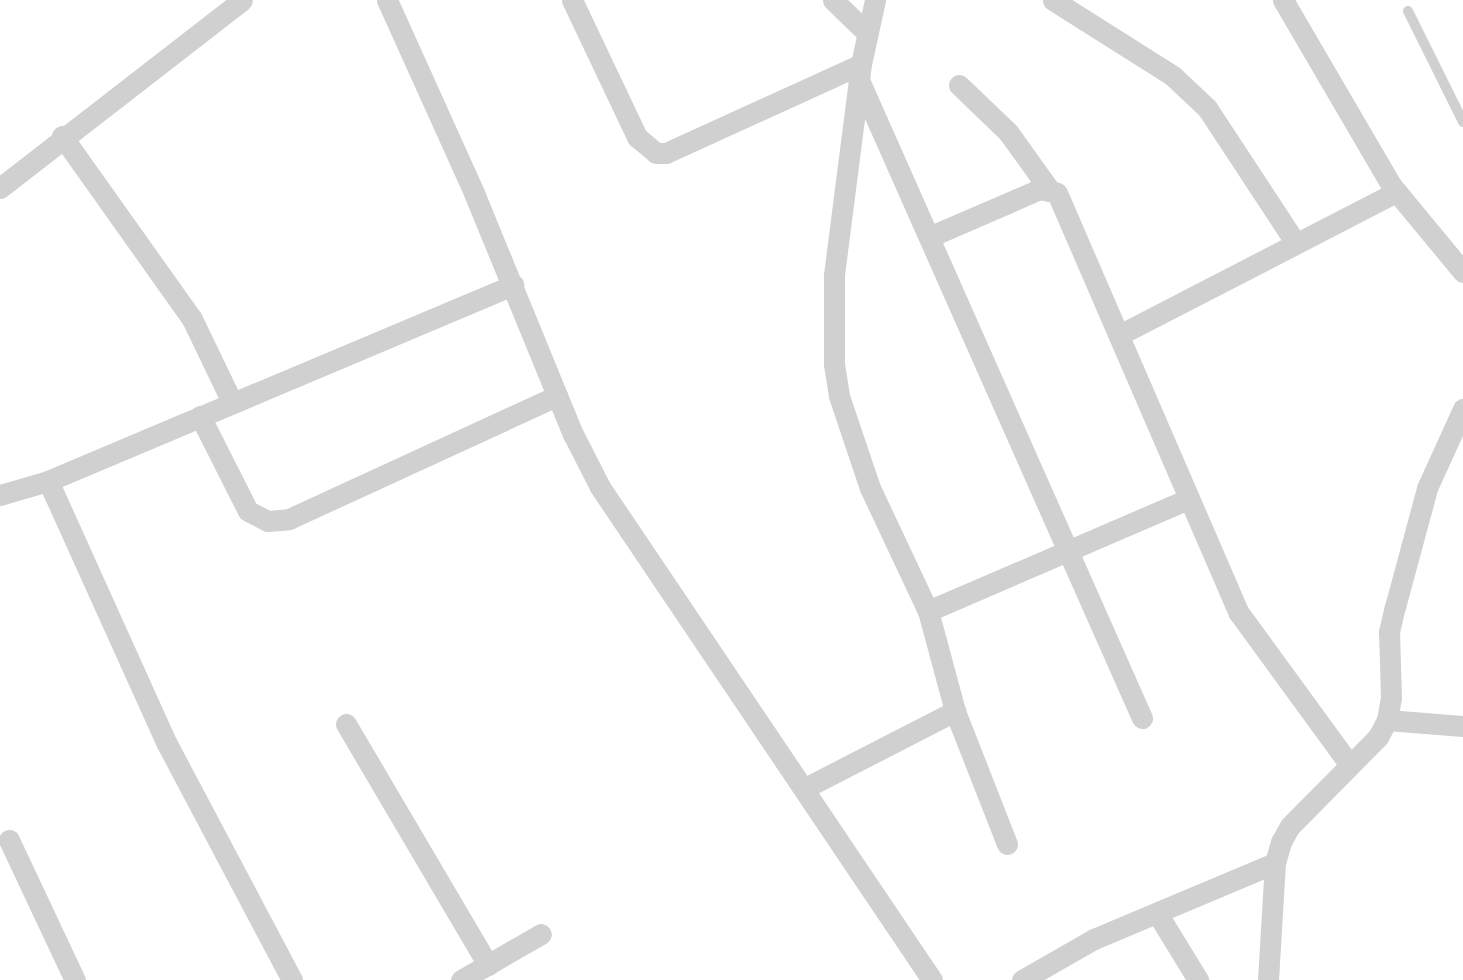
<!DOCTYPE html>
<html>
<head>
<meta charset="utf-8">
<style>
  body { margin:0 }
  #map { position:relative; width:1463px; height:980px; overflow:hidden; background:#fff; font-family:"Golos Text",sans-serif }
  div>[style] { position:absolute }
  .service>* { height:10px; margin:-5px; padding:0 5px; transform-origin:5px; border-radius:5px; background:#d0d0d0 }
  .minor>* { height:21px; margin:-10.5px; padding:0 10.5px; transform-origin:10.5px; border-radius:10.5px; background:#d0d0d0 }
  span { translate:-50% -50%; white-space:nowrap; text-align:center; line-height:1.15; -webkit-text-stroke:7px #fff; paint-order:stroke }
</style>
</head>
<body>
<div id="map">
  <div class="service">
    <i style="left:1408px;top:11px;width:124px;rotate:63.6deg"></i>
  </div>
  <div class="minor">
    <i style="left:387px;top:0;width:212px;rotate:65.7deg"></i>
    <i style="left:474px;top:193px;width:261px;rotate:67.7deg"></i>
    <i style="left:573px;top:434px;width:59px;rotate:63deg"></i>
    <i style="left:600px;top:487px;width:594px;rotate:56.04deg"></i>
    <i style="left:572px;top:0;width:152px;rotate:64.6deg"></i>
    <i style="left:637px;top:137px;width:25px;rotate:40deg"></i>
    <i style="left:656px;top:153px;width:10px"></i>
    <i style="left:666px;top:153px;width:214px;rotate:-24.5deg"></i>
    <i style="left:833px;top:0;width:46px;rotate:44.1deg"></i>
    <i style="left:875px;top:0;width:66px;rotate:102.3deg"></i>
    <i style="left:861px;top:64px;width:214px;rotate:97.3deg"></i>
    <i style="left:834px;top:276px;width:88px;rotate:90deg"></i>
    <i style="left:834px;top:364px;width:32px;rotate:81deg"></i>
    <i style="left:839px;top:396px;width:97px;rotate:71.4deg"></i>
    <i style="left:870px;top:488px;width:136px;rotate:64.8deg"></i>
    <i style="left:1053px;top:0;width:142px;rotate:32.3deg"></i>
    <i style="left:1173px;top:76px;width:47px;rotate:43.3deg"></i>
    <i style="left:1207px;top:108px;width:160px;rotate:56.7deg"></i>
    <i style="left:1283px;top:0;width:214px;rotate:59.7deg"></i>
    <i style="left:1391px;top:185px;width:113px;rotate:50.4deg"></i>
    <i style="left:859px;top:80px;width:698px;rotate:66.08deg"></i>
    <i style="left:959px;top:85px;width:68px;rotate:43.8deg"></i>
    <i style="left:1008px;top:132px;width:70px;rotate:54.3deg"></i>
    <i style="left:62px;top:136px;width:224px;rotate:54.6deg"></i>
    <i style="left:192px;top:319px;width:92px;rotate:64.3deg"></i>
    <i style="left:0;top:188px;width:306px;rotate:-37.8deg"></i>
    <i style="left:929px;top:237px;width:121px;rotate:-23.4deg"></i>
    <i style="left:1040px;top:189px;width:17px;rotate:13deg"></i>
    <i style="left:1057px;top:193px;width:458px;rotate:66.6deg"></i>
    <i style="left:1239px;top:613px;width:188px;rotate:53.9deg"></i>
    <i style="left:1121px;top:334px;width:309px;rotate:-27.3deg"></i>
    <i style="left:200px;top:416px;width:106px;rotate:63.2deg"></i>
    <i style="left:248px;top:511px;width:22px;rotate:27deg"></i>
    <i style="left:268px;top:521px;width:21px;rotate:-5deg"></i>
    <i style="left:289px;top:519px;width:295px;rotate:-24.7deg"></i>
    <i style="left:0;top:495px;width:50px;rotate:-16.3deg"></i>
    <i style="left:1387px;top:720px;width:76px;rotate:4.5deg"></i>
    <i style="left:346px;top:724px;width:280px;rotate:59.5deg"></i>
    <i style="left:805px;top:788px;width:169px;rotate:-27.2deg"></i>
    <i style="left:9px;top:840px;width:155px;rotate:64.8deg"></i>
    <i style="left:1007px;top:844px;width:143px;rotate:-111.4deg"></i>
    <i style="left:955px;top:711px;width:104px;rotate:-105.1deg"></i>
    <i style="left:928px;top:611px;width:283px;rotate:-23.3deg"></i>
    <i style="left:1157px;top:913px;width:79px;rotate:58.5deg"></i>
    <i style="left:292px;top:980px;width:269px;rotate:-117.9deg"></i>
    <i style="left:166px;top:742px;width:286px;rotate:-114.3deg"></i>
    <i style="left:48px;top:481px;width:505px;rotate:-22.86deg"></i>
    <i style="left:461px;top:980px;width:92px;rotate:-29.9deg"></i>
    <i style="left:1022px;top:980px;width:83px;rotate:-29.7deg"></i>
    <i style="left:1094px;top:939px;width:196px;rotate:-22.8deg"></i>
    <i style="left:1268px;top:980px;width:117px;rotate:-86.6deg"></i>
    <i style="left:1275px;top:863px;width:22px;rotate:-74deg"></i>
    <i style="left:1281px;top:842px;width:18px;rotate:-61deg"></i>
    <i style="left:1290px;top:826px;width:125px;rotate:-45.3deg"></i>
    <i style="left:1378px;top:737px;width:19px;rotate:-62deg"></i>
    <i style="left:1387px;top:720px;width:22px;rotate:-80deg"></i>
    <i style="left:1391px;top:698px;width:66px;rotate:-91.7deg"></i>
    <i style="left:1389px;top:632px;width:26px;rotate:-77deg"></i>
    <i style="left:1395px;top:607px;width:123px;rotate:-74.9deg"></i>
    <i style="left:1427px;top:488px;width:87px;rotate:-65.5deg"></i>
  </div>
</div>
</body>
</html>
